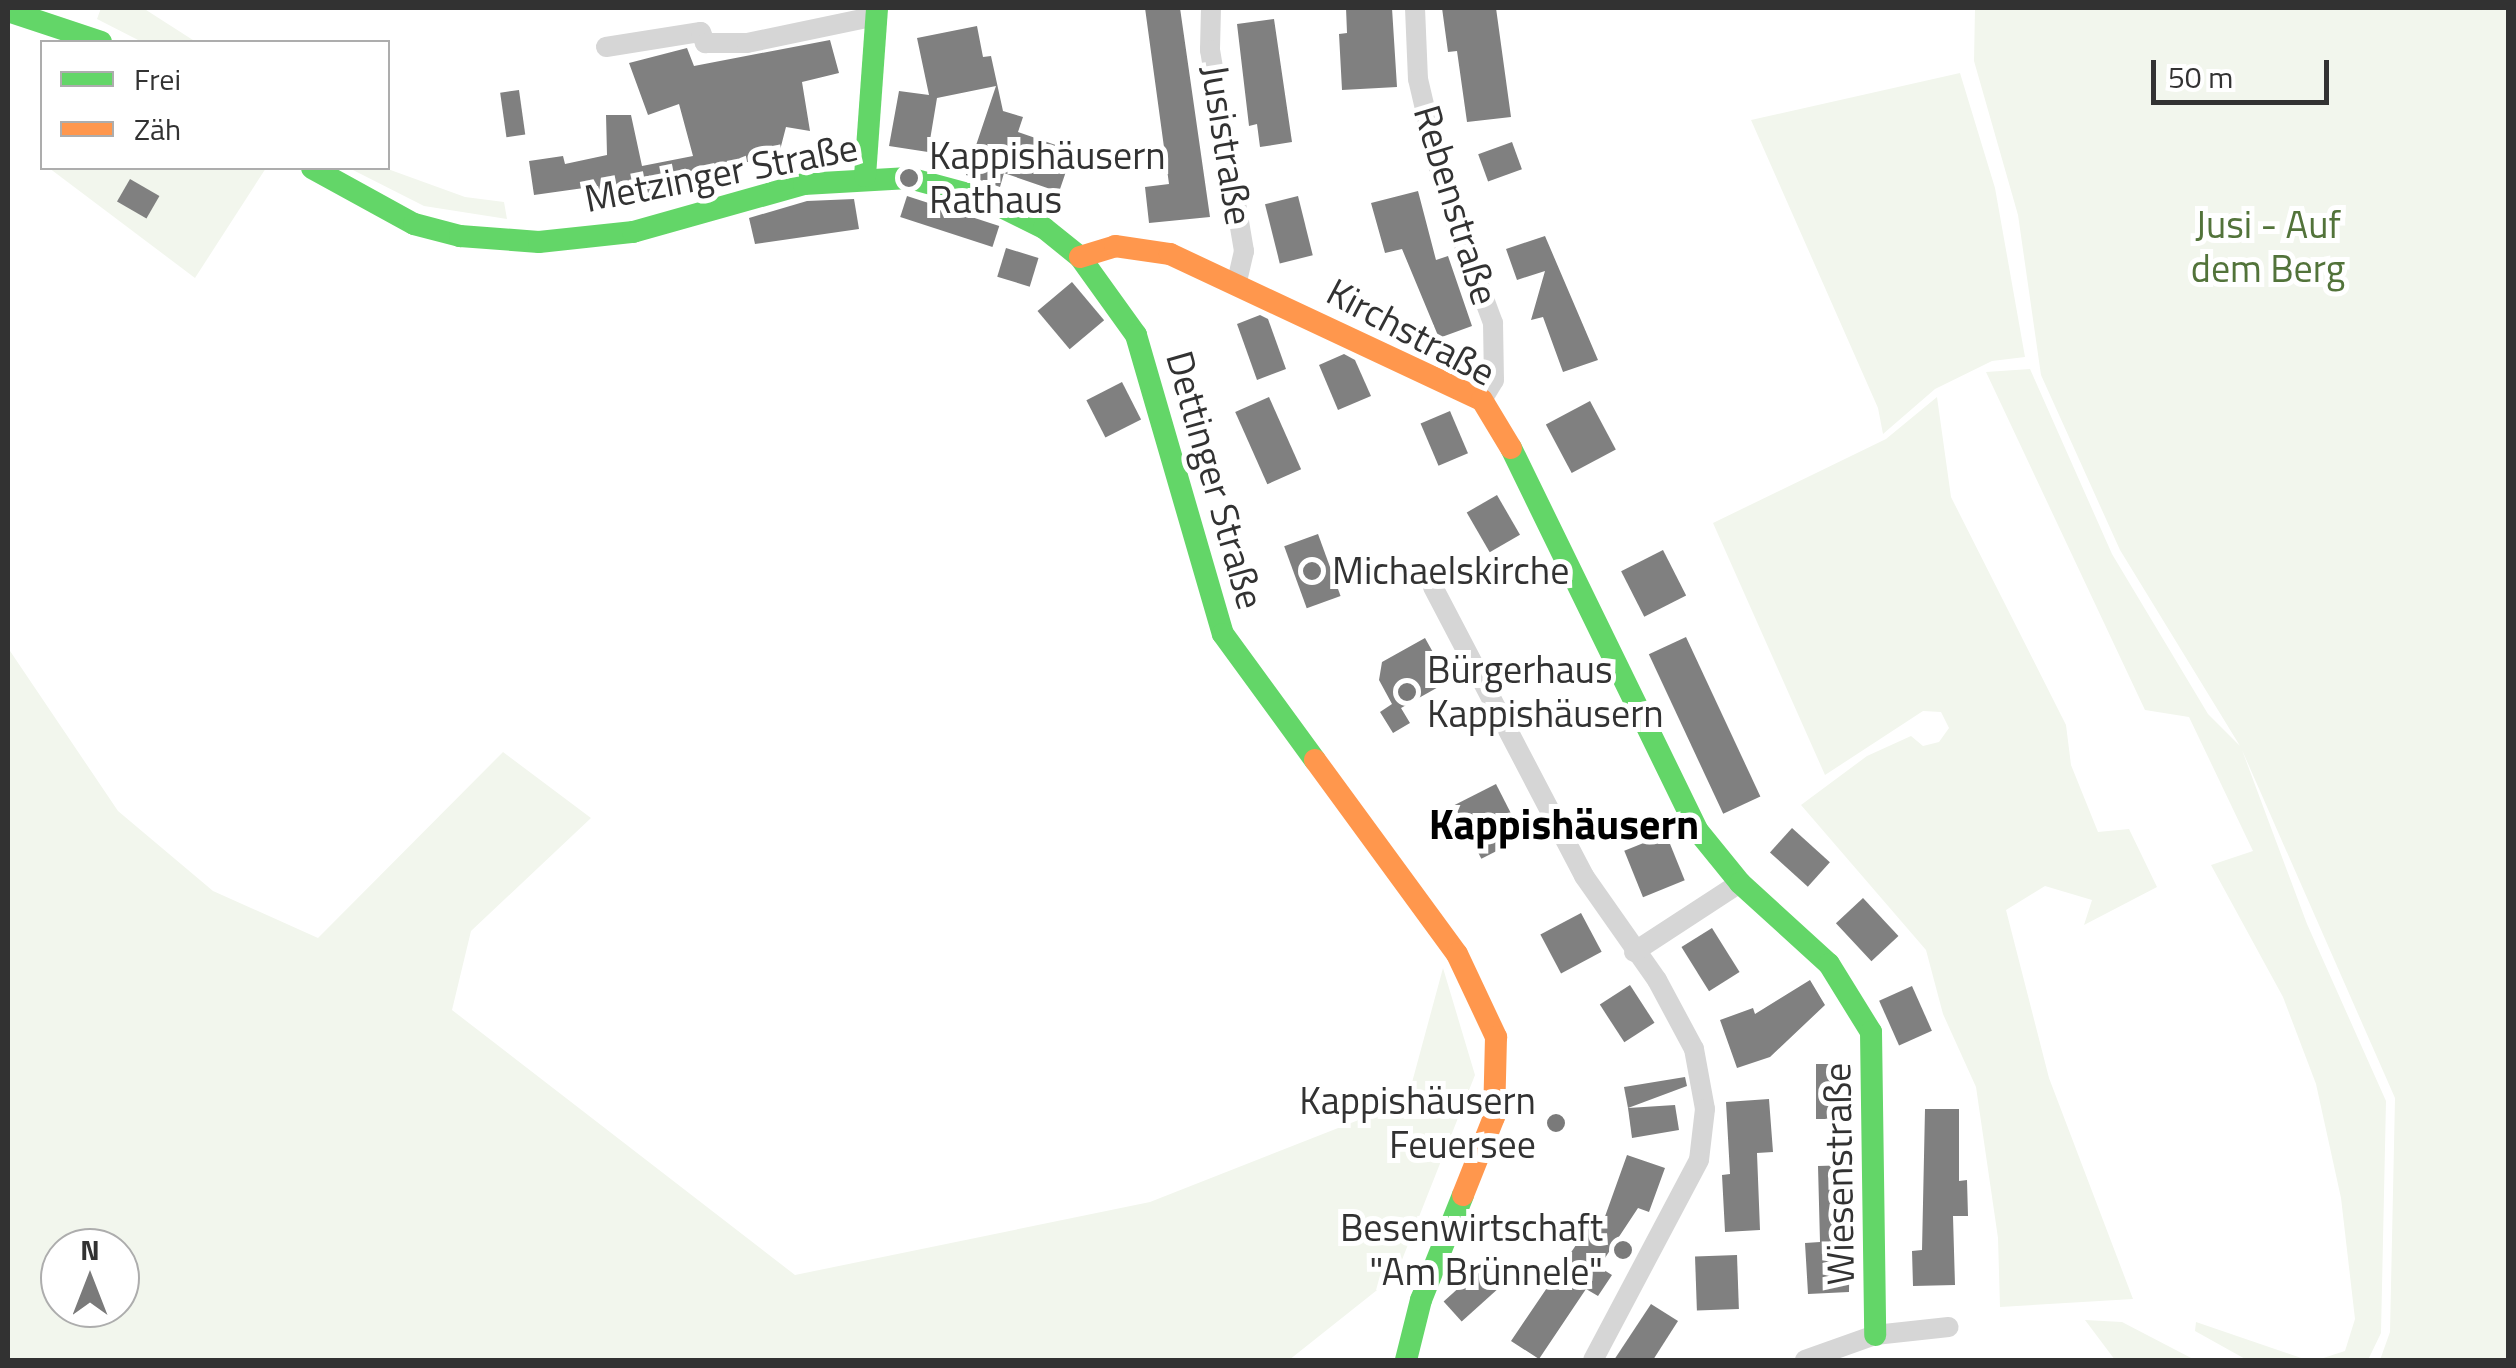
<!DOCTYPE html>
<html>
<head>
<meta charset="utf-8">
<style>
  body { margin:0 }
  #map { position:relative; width:2516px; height:1368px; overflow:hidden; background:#fff; font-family:"Titillium Web",sans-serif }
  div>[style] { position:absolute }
  .green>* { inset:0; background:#f2f6ed }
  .building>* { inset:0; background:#808080; transform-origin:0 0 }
  .street>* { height:20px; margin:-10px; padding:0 10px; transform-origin:10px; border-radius:10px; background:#d6d6d6 }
  .fast>* { height:22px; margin:-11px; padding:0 11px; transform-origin:11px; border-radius:11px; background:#63d668 }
  .slow>* { height:22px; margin:-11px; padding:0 11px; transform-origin:11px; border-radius:11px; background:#ff974d }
  .dots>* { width:28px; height:28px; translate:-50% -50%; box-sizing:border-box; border:5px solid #fff; border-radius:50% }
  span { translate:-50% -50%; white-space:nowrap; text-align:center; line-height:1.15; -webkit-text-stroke:10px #fff; paint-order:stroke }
  .street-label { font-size:38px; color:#323232 }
  .poi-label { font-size:38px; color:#323232 }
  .left { translate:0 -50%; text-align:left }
  .right { translate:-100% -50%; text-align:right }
  .park-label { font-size:38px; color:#52733a }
  .quarter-label { font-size:42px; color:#000; font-weight:700 }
  .frame { position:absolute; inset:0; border:10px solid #323232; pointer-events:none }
  .legend { position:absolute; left:40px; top:40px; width:350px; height:130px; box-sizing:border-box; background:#fff; border:2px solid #adadad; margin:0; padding:12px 18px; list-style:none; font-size:30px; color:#323232 }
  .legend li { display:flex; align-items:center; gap:20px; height:50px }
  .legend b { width:50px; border:2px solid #adadad }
  .north { position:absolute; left:40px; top:1228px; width:100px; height:100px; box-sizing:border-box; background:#fff; border:2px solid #adadad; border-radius:50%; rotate:0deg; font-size:28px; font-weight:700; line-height:40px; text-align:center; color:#323232 }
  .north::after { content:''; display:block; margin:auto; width:35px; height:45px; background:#7a7a7a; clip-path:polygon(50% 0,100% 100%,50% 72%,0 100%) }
  .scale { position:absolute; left:2151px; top:60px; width:178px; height:45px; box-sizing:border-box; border:5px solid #323232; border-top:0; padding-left:12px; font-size:30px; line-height:35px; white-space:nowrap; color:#323232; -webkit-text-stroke:8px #fff; paint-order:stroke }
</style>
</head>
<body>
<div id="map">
  <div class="green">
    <i style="clip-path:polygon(101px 8px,143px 8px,196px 42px,142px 42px,97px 19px)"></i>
    <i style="clip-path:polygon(1975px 8px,2508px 8px,2508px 1360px,2380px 1360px,2390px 1332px,2395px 1098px,2242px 750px,2307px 924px,2386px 1101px,2381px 1333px,2368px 1360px,2317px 1360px,2345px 1351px,2355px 1319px,2341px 1198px,2316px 1084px,2283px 997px,2211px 865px,2253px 851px,2189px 717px,2145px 710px,1986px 372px,2030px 369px,2112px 554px,2208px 714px,2240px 746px,2120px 550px,2041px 375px,2018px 215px,1974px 61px)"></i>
    <i style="clip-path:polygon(1960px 73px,1995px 188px,2025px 357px,1992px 361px,1935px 389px,1883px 434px,1878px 408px,1751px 120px)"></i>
    <i style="clip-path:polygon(49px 168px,266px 168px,195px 278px)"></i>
    <i style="clip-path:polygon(349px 168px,385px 168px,465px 197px,504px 202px,507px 219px,424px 206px)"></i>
    <i style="clip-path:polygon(1937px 397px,1951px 497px,2066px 725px,2071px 765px,2098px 832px,2129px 829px,2157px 887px,2084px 925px,2092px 900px,2045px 886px,2006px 910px,2049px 1078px,2133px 1299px,2000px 1307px,1998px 1238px,1976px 1087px,1943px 1014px,1926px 950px,1801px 805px,1867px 756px,1911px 736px,1923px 746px,1939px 742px,1949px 728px,1941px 712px,1923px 711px,1825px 775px,1713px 523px,1886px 439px)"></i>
    <i style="clip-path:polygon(evenodd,8px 648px,118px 811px,213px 891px,318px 938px,503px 752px,591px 818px,471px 931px,452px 1010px,795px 1275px,1150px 1202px,1407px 1101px,1443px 968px,1475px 1075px,1396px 1275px,1289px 1360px,8px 1360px,8px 648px,60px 1248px,120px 1248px,120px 1308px,60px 1308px,60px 1248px)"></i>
    <i style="clip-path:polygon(2085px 1320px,2122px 1322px,2195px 1360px,2115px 1360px)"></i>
    <i style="clip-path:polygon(2196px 1322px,2307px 1360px,2247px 1360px,2195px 1331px)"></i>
  </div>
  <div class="building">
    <i style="clip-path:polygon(1145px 8px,1180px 8px,1210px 217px,1149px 223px,1145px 187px,1169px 184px)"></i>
    <i style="clip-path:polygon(1346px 8px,1392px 8px,1397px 87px,1342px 90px,1339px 34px,1347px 33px)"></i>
    <i style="clip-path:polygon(1442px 8px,1496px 8px,1511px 117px,1467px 122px,1457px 51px,1448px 52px)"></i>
    <i style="clip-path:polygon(1274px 19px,1292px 142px,1260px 147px,1257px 124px,1249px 126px,1237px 24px)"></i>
    <i style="clip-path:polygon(977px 26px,983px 57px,991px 56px,1003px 111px,1023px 117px,1018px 132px,1073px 151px,1059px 192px,1004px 173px,1000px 187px,966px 175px,996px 86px,937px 98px,928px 152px,889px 146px,899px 91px,929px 95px,917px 38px)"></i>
    <i style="clip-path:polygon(830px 40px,839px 73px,802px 82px,810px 131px,786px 127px,779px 154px,680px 179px,683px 191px,649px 198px,647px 188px,601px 197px,598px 186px,534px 195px,529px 161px,563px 156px,565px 164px,607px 155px,606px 115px,631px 115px,642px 166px,693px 156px,679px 104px,648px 115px,629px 63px,687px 48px,694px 66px)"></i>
    <i style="left:519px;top:90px;width:45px;height:19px;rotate:82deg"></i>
    <i style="left:1512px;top:142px;width:29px;height:36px;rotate:70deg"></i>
    <i style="left:130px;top:179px;width:34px;height:26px;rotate:30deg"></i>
    <i style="clip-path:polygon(1418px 191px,1436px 260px,1448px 256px,1472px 326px,1439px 338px,1402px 249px,1385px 253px,1371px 203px)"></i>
    <i style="left:907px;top:196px;width:97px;height:22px;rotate:18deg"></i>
    <i style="left:1298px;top:196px;width:61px;height:34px;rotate:76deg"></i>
    <i style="clip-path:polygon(854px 199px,859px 229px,755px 244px,749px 218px,807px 201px)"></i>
    <i style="clip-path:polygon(1545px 236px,1598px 360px,1563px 372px,1543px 317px,1531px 320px,1545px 271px,1517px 280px,1506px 249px)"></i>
    <i style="left:1006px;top:248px;width:34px;height:30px;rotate:17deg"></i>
    <i style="left:1072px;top:282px;width:50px;height:45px;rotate:50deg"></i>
    <i style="clip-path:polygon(1260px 315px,1268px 319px,1286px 369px,1257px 380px,1237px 324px)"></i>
    <i style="clip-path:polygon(1344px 354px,1355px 360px,1371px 396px,1338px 410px,1319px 365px)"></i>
    <i style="left:1122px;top:382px;width:42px;height:40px;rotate:63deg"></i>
    <i style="left:1269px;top:397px;width:79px;height:37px;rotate:66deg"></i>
    <i style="left:1590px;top:401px;width:55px;height:50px;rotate:62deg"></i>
    <i style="left:1450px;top:411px;width:46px;height:32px;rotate:67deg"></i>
    <i style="left:1497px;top:495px;width:46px;height:35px;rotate:60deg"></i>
    <i style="left:1318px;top:534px;width:66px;height:36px;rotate:70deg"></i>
    <i style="left:1663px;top:550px;width:51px;height:47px;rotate:63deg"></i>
    <i style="left:1686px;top:637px;width:176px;height:41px;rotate:65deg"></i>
    <i style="clip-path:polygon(1425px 638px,1449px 681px,1401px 708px,1410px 723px,1393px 733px,1380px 712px,1392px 704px,1379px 680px,1382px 662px)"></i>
    <i style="left:1496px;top:784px;width:60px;height:47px;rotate:63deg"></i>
    <i style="left:1792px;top:828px;width:51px;height:33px;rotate:42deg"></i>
    <i style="left:1666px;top:834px;width:50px;height:45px;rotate:68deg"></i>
    <i style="left:1863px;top:898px;width:52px;height:37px;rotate:47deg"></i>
    <i style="left:1581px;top:913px;width:44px;height:46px;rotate:62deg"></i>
    <i style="left:1712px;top:928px;width:52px;height:36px;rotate:58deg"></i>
    <i style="clip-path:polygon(1810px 980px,1825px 1005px,1770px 1057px,1737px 1068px,1720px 1020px,1753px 1008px,1755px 1014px)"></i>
    <i style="left:1630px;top:985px;width:45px;height:36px;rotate:57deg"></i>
    <i style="left:1912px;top:986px;width:49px;height:36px;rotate:66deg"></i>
    <i style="left:1816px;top:1064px;width:36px;height:55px"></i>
    <i style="clip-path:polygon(1685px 1077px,1687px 1086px,1628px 1108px,1624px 1087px)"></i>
    <i style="clip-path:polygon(1769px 1099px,1773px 1152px,1757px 1153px,1760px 1230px,1725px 1232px,1722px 1175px,1730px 1174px,1726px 1102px)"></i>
    <i style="clip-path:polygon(1675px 1105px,1679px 1130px,1632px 1138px,1628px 1108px)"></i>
    <i style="clip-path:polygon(1925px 1109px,1959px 1109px,1959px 1181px,1967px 1180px,1968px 1216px,1953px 1216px,1955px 1285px,1913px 1286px,1912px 1251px,1922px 1250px)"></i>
    <i style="clip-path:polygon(1627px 1155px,1665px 1168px,1649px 1212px,1638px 1208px,1599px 1267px,1612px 1275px,1598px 1296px,1586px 1289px,1539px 1359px,1511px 1341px,1595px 1217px,1603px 1222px)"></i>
    <i style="clip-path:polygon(1851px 1165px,1849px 1292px,1808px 1294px,1805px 1243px,1820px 1242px,1818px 1166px)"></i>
    <i style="left:1737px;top:1255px;width:54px;height:42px;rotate:88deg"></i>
    <i style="left:1483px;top:1266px;width:27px;height:53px;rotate:48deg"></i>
    <i style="clip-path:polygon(1651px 1304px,1678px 1321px,1653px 1360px,1614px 1360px)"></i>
  </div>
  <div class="street">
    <i style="left:1211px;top:8px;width:42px;rotate:91.4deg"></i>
    <i style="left:1210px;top:50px;width:204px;rotate:80.4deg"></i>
    <i style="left:1244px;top:251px;width:31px;rotate:103deg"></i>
    <i style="left:1415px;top:8px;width:71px;rotate:87.6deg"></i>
    <i style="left:1418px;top:79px;width:118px;rotate:76.8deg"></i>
    <i style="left:1445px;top:194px;width:138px;rotate:69.6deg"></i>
    <i style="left:1493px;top:323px;width:57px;rotate:89deg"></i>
    <i style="left:1494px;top:380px;width:23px;rotate:121deg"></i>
    <i style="left:606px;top:47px;width:96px;rotate:-9deg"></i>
    <i style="left:701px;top:32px;width:12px;rotate:70deg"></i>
    <i style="left:705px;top:43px;width:42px"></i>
    <i style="left:747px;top:43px;width:132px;rotate:-11.8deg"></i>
    <i style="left:1433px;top:587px;width:326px;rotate:62.4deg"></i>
    <i style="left:1584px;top:876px;width:127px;rotate:54.9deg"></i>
    <i style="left:1657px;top:980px;width:78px;rotate:61.8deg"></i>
    <i style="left:1694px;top:1049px;width:61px;rotate:79.6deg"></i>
    <i style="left:1705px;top:1109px;width:51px;rotate:96.7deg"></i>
    <i style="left:1699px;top:1160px;width:226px;rotate:117.9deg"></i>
    <i style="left:1634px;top:952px;width:126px;rotate:-33.1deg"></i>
    <i style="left:1805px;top:1360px;width:74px;rotate:-19.7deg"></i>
    <i style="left:1875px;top:1335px;width:74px;rotate:-6.2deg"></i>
  </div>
  <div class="fast">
    <i style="left:8px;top:11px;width:98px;rotate:18.4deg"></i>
    <i style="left:312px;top:168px;width:116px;rotate:28.8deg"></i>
    <i style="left:414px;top:224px;width:48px;rotate:14.6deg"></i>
    <i style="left:460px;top:236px;width:79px;rotate:4.3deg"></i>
    <i style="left:539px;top:242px;width:95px;rotate:-6.1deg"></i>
    <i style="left:633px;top:232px;width:178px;rotate:-15.7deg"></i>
    <i style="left:804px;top:184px;width:105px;rotate:-3.3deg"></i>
    <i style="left:909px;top:178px;width:77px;rotate:15.1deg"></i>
    <i style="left:983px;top:198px;width:68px;rotate:26.2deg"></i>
    <i style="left:1044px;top:228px;width:46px;rotate:38.9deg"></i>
    <i style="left:1080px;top:257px;width:96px;rotate:54.3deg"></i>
    <i style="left:1136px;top:335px;width:311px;rotate:73.8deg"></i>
    <i style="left:1223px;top:634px;width:156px;rotate:53.9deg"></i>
    <i style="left:865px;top:176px;width:168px;rotate:-85.9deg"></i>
    <i style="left:1511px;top:448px;width:425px;rotate:64deg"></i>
    <i style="left:1697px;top:830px;width:68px;rotate:50.9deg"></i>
    <i style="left:1740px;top:883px;width:120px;rotate:42.3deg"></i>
    <i style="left:1829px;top:964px;width:80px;rotate:58.3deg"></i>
    <i style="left:1871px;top:1032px;width:303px;rotate:89.2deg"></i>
    <i style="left:1406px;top:1360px;width:62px;rotate:-76deg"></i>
    <i style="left:1421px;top:1300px;width:113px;rotate:-68.2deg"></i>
  </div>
  <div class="slow">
    <i style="left:1080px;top:257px;width:37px;rotate:-17deg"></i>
    <i style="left:1115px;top:246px;width:56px;rotate:8.3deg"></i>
    <i style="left:1170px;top:254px;width:344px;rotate:25.1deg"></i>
    <i style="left:1482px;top:400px;width:56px;rotate:58.9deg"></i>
    <i style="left:1315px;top:760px;width:240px;rotate:53.8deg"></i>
    <i style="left:1457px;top:954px;width:92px;rotate:64.8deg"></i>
    <i style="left:1496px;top:1037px;width:80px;rotate:91.4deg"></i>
    <i style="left:1494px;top:1117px;width:84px;rotate:111.7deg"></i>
  </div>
  <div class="dots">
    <i style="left:909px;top:178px;background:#7a7a7a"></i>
    <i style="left:1312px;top:571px;background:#7a7a7a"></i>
    <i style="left:1407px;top:692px;background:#7a7a7a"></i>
    <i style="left:1556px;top:1123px;background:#7a7a7a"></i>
    <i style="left:1623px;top:1250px;background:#7a7a7a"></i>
  </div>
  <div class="street-label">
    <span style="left:1227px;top:145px;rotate:81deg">Jusistraße</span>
    <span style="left:721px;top:173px;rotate:-11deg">Metzinger Straße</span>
    <span style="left:1456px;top:205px;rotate:73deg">Rebenstraße</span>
    <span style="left:1411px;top:332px;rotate:28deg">Kirchstraße</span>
    <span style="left:1215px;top:480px;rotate:74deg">Dettinger Straße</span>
    <span style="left:1839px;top:1174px;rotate:-91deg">Wiesenstraße</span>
  </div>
  <div class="poi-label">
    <span class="left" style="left:929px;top:178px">Kappishäusern<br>Rathaus</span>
    <span class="left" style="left:1332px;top:571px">Michaelskirche</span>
    <span class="left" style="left:1427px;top:692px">Bürgerhaus<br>Kappishäusern</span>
    <span class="right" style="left:1536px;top:1123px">Kappishäusern<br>Feuersee</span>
    <span class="right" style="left:1603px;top:1250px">Besenwirtschaft<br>"Am Brünnele"</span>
  </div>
  <div class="park-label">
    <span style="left:2268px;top:247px">Jusi - Auf<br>dem Berg</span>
  </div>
  <div class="quarter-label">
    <span style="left:1564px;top:823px">Kappishäusern</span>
  </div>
  <div class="frame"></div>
  <ul class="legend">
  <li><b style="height:12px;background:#63d668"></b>Frei</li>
  <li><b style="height:12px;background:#ff974d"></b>Zäh</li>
  </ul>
  <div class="north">N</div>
  <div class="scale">50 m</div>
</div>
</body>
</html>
